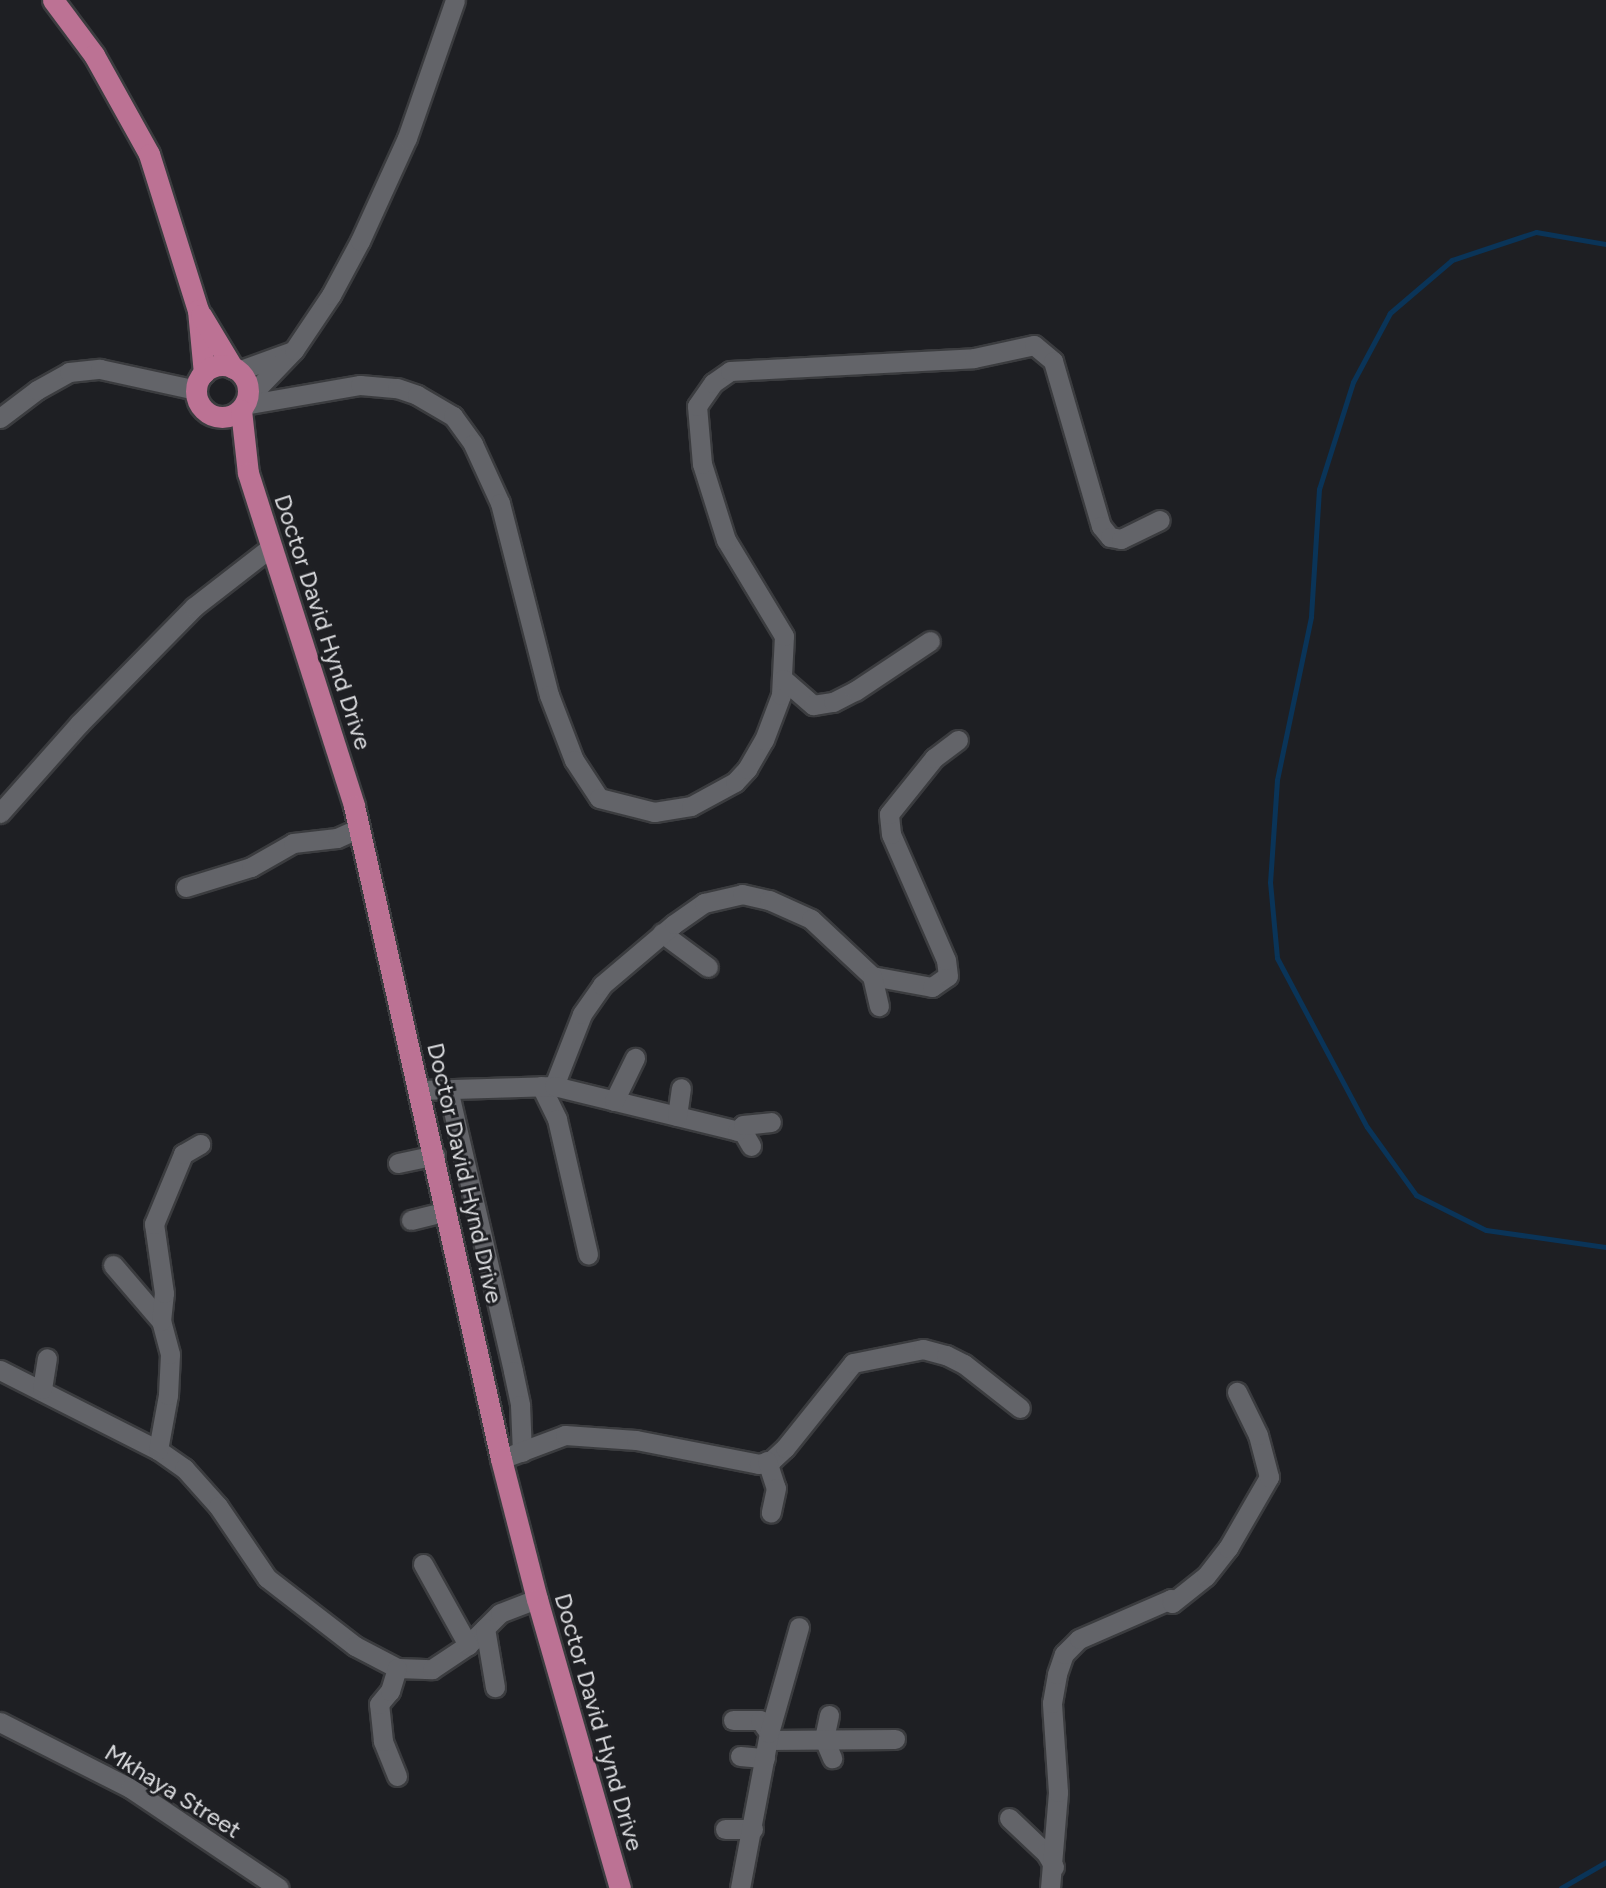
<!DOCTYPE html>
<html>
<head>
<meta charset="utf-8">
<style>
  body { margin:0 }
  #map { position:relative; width:1606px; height:1888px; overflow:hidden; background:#1e1f23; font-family:Figtree,sans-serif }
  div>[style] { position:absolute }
  .stream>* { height:5px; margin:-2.5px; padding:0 2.5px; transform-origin:2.5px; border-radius:2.5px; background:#0a3458 }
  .roads { filter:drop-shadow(2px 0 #3b3c3f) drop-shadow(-2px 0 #3b3c3f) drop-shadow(0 2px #3b3c3f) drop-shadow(0 -2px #3b3c3f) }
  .minor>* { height:19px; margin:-9.5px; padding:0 9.5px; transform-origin:9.5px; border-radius:9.5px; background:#636469 }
  .major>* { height:21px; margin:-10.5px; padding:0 10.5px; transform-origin:10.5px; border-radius:10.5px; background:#bc7294 }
  .major>.ring { margin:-10.5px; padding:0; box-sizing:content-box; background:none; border:21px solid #bc7294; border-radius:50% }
  span { translate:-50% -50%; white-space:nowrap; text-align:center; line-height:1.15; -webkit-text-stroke:6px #1e1f23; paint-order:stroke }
  .street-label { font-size:24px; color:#dbdcdf }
</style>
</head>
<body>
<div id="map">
  <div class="stream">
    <i style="left:1606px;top:244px;width:71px;rotate:-170.3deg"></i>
    <i style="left:1536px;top:232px;width:89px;rotate:161.6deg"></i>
    <i style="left:1452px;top:260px;width:82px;rotate:139.5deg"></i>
    <i style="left:1390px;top:313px;width:78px;rotate:118.2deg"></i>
    <i style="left:1353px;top:382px;width:112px;rotate:107.6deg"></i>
    <i style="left:1319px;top:489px;width:128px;rotate:93.6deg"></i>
    <i style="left:1311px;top:617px;width:167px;rotate:101.8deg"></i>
    <i style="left:1277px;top:780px;width:102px;rotate:93.9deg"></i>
    <i style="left:1270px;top:882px;width:76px;rotate:84.7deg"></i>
    <i style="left:1277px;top:958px;width:191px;rotate:62deg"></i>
    <i style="left:1367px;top:1127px;width:84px;rotate:54.2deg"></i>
    <i style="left:1416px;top:1195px;width:78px;rotate:26.6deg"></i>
    <i style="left:1486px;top:1230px;width:121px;rotate:8.1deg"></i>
    <i style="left:1561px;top:1888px;width:52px;rotate:-30deg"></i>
  </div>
  <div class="roads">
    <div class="minor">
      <i style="left:238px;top:371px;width:55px;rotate:-20.1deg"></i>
      <i style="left:247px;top:399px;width:68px;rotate:-46.2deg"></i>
      <i style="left:294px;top:350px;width:66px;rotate:-56.1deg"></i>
      <i style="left:331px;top:295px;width:61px;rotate:-61.8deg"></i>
      <i style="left:360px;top:241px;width:113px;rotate:-65.5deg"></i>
      <i style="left:407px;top:138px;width:146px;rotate:-70.8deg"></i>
      <i style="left:244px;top:405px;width:118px;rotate:-9.8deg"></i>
      <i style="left:360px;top:385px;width:37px;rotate:5deg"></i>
      <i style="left:397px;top:388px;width:21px;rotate:19deg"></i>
      <i style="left:417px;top:395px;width:42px;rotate:30.3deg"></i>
      <i style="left:453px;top:416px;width:34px;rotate:54deg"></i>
      <i style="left:473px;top:444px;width:65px;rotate:65.4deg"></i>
      <i style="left:500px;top:503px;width:198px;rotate:75.7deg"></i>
      <i style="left:549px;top:695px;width:70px;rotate:69deg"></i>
      <i style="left:574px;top:760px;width:45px;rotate:56.7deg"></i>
      <i style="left:599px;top:798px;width:57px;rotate:14.3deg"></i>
      <i style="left:654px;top:812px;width:37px;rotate:-9deg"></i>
      <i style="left:691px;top:806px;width:50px;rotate:-28.6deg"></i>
      <i style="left:735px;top:782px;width:18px;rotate:-47deg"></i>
      <i style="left:747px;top:769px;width:34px;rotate:-60deg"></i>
      <i style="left:764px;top:740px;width:48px;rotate:-69.3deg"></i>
      <i style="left:781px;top:695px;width:59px;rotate:-87.1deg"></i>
      <i style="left:784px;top:636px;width:112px;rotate:-121.1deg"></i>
      <i style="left:726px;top:540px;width:80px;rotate:-107.5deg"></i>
      <i style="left:702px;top:464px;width:58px;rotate:-94.9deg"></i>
      <i style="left:697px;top:406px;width:28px;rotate:-55deg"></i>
      <i style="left:713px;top:383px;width:21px;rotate:-35deg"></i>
      <i style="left:730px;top:371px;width:244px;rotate:-3deg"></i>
      <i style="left:974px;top:358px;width:61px;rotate:-12.2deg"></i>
      <i style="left:1034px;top:345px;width:25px;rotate:40deg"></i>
      <i style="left:1053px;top:361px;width:172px;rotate:73.8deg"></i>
      <i style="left:1101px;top:526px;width:14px;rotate:51deg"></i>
      <i style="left:1110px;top:537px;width:11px;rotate:10deg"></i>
      <i style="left:1121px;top:539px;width:43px;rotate:-26deg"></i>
      <i style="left:0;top:418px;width:46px;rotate:-37.1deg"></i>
      <i style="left:37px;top:390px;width:37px;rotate:-29deg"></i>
      <i style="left:69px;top:372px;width:31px;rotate:-6deg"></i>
      <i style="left:100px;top:369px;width:98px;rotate:12.3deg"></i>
      <i style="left:783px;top:679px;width:40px;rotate:41deg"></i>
      <i style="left:813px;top:705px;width:20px;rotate:-9deg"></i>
      <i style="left:833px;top:702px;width:25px;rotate:-27deg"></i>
      <i style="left:855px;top:691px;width:90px;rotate:-33.7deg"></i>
      <i style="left:0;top:813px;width:119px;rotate:-48.4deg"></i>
      <i style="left:79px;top:724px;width:164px;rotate:-45.5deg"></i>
      <i style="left:194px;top:607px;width:98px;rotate:-37.9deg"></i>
      <i style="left:186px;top:887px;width:68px;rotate:-17.1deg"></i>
      <i style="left:251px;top:867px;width:48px;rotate:-29.7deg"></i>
      <i style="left:293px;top:843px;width:44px;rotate:-6.5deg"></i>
      <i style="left:337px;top:838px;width:24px;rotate:-24deg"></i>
      <i style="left:662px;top:933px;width:57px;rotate:36.5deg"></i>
      <i style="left:872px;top:976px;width:61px;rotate:10.4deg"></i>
      <i style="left:932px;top:987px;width:19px;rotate:-35deg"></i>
      <i style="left:948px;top:976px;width:16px;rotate:-97deg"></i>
      <i style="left:946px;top:960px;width:137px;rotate:-113.6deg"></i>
      <i style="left:891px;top:834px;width:20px;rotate:-96deg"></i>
      <i style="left:889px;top:814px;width:72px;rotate:-51.2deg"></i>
      <i style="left:934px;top:758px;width:30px;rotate:-37deg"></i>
      <i style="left:541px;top:1086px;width:37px;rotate:64deg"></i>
      <i style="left:557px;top:1119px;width:139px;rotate:77.1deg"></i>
      <i style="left:554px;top:1086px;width:77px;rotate:-68.7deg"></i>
      <i style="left:582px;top:1014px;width:35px;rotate:-55deg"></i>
      <i style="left:602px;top:985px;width:94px;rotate:-40.3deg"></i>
      <i style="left:674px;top:924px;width:37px;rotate:-35deg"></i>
      <i style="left:704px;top:903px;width:39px;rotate:-13deg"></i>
      <i style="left:742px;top:894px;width:28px;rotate:13deg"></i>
      <i style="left:769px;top:900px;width:46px;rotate:24.3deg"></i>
      <i style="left:811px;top:919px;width:83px;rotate:43.1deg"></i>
      <i style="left:872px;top:976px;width:31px;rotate:77deg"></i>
      <i style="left:448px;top:1089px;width:289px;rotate:77deg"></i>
      <i style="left:513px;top:1371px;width:35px;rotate:78deg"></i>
      <i style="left:520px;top:1405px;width:47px;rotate:87.6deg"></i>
      <i style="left:420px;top:1090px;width:134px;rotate:-1.7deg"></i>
      <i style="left:554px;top:1086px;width:195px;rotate:13.7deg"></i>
      <i style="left:743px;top:1132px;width:16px;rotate:60deg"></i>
      <i style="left:614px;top:1101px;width:48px;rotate:-64deg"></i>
      <i style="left:677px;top:1116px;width:28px;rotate:-82deg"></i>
      <i style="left:737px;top:1131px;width:8px;rotate:-45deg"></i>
      <i style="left:743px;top:1125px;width:28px;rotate:-6deg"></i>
      <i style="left:398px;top:1163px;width:38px;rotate:-12deg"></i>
      <i style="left:411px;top:1220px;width:37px;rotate:-14deg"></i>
      <i style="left:113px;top:1265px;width:74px;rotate:49.4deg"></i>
      <i style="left:0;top:1370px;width:177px;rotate:26.9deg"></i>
      <i style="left:158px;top:1450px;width:32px;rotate:35deg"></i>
      <i style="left:184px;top:1468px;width:51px;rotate:48.2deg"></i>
      <i style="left:218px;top:1506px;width:87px;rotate:55.8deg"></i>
      <i style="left:267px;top:1578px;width:111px;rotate:37.7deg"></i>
      <i style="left:355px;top:1646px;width:47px;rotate:27.6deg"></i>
      <i style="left:397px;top:1668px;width:35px;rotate:2deg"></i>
      <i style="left:432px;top:1669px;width:43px;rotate:-33.7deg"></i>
      <i style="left:468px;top:1645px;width:45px;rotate:-45deg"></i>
      <i style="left:500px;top:1613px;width:40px;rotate:-21deg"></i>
      <i style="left:42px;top:1389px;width:31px;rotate:-81deg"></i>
      <i style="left:158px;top:1450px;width:56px;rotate:-79.7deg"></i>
      <i style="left:168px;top:1395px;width:41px;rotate:-87.2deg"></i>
      <i style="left:170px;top:1354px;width:34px;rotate:-105deg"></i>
      <i style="left:161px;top:1321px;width:28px;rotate:-84deg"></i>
      <i style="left:164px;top:1293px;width:70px;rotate:-98.2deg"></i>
      <i style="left:154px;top:1224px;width:76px;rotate:-67.5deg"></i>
      <i style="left:183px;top:1154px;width:20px;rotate:-30deg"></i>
      <i style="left:501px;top:1459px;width:68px;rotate:-20.6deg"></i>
      <i style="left:565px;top:1435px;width:71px;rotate:4deg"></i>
      <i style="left:636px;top:1440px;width:125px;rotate:11deg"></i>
      <i style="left:759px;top:1464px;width:14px;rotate:-17deg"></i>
      <i style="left:772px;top:1460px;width:18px;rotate:-43deg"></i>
      <i style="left:785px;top:1448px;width:109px;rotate:-51.3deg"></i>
      <i style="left:853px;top:1363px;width:71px;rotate:-11.3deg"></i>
      <i style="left:923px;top:1349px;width:24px;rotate:15deg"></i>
      <i style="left:946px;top:1355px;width:20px;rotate:27deg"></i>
      <i style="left:964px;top:1364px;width:71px;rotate:38.2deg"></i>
      <i style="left:767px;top:1461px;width:28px;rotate:72deg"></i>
      <i style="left:776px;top:1488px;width:25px;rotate:102deg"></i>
      <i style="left:423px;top:1564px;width:93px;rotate:60.9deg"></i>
      <i style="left:485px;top:1628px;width:60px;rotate:80.4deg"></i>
      <i style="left:829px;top:1715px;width:25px;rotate:102deg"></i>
      <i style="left:824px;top:1739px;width:21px;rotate:67deg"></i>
      <i style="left:733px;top:1720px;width:27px"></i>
      <i style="left:760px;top:1720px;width:16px;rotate:55deg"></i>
      <i style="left:0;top:1722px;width:146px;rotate:26.9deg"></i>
      <i style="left:130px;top:1788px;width:179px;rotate:33.9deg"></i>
      <i style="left:768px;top:1740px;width:127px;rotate:-0.5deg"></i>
      <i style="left:740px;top:1756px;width:25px;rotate:5deg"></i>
      <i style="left:397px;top:1776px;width:38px;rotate:-112deg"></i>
      <i style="left:383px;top:1741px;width:37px;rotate:-96deg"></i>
      <i style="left:379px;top:1704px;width:17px;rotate:-50deg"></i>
      <i style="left:390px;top:1691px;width:24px;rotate:-73deg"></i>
      <i style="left:1009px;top:1818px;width:51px;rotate:43.4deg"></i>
      <i style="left:1046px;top:1853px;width:16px;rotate:60deg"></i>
      <i style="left:725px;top:1829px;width:28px"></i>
      <i style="left:740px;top:1888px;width:158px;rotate:-79.4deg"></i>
      <i style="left:769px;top:1733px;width:110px;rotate:-74.2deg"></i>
      <i style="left:1050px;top:1888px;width:96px;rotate:-85.2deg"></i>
      <i style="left:1058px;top:1792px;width:89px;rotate:-93.9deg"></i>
      <i style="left:1052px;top:1703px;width:29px;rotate:-80deg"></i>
      <i style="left:1057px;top:1674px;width:21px;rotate:-71deg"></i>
      <i style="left:1064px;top:1654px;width:21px;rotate:-45deg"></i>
      <i style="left:1079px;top:1639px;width:100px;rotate:-23.5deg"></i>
      <i style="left:1171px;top:1599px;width:4px;rotate:76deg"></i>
      <i style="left:1172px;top:1603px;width:43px;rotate:-38.5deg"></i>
      <i style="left:1206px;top:1576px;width:36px;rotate:-52deg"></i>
      <i style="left:1228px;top:1548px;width:82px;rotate:-60deg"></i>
      <i style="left:1269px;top:1477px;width:43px;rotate:-104.7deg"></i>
      <i style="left:1258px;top:1435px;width:48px;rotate:-116deg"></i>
    </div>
    <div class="major">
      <i style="left:53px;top:0;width:69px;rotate:53.3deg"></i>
      <i style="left:94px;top:55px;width:113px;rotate:60.9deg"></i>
      <i style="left:149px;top:154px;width:164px;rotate:72.6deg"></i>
      <i style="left:198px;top:310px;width:63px;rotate:84.6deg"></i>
      <i style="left:201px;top:315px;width:62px;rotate:58.9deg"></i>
      <i class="ring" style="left:196px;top:365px;width:31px;height:31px"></i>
      <i style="left:241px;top:410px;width:63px;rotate:83.7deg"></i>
      <i style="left:248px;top:473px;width:349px;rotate:72.3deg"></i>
      <i style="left:354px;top:806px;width:669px;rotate:77.31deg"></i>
      <i style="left:501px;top:1459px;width:145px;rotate:75.6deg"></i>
      <i style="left:537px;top:1599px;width:301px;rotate:74deg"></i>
    </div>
  </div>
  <div class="street-label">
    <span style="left:323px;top:622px;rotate:72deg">Doctor David Hynd Drive</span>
    <span style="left:465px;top:1173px;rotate:77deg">Doctor David Hynd Drive</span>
    <span style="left:599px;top:1722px;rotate:74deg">Doctor David Hynd Drive</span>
    <span style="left:173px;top:1791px;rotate:32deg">Mkhaya Street</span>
  </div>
</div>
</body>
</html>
